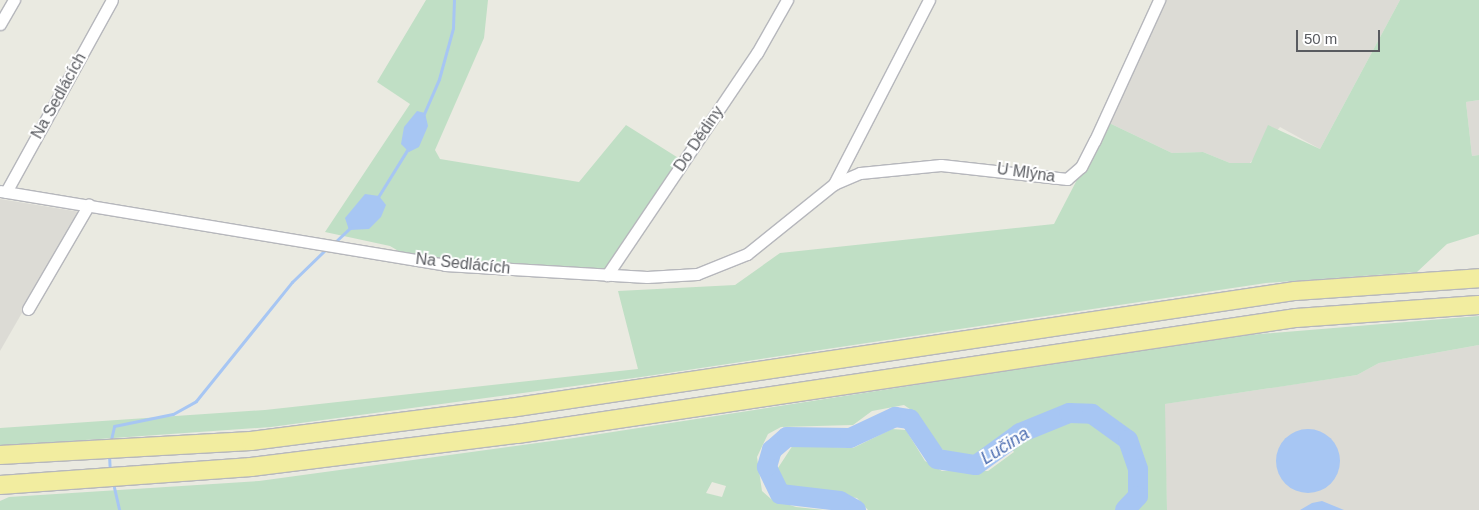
<!DOCTYPE html>
<html>
<head>
<meta charset="utf-8">
<style>
  body { margin:0 }
  #map { position:relative; width:1479px; height:510px; overflow:hidden; background:#eaeae1; font-family:Helvetica,sans-serif }
  div>[style] { position:absolute }
  .industrial>* { inset:0; background:#dcdbd5 }
  .green>* { inset:0; background:#c0dfc5 }
  .water>* { inset:0; background:#a7c6f3 }
  .round { border-radius:50% }
  .stream>* { height:3px; margin:-1.5px; padding:0 1.5px; transform-origin:1.5px; border-radius:1.5px; background:#a7c6f3 }
  .river>* { height:20px; margin:-10px; padding:0 10px; transform-origin:10px; border-radius:10px; background:#a7c6f3 }
  .roads { filter:drop-shadow(1px 0 #b6b7bc) drop-shadow(-1px 0 #b6b7bc) drop-shadow(0 1px #b6b7bc) drop-shadow(0 -1px #b6b7bc) }
  .minor>* { height:11px; margin:-5.5px; padding:0 5.5px; transform-origin:5.5px; border-radius:5.5px; background:#fff }
  .trunk>* { height:18px; margin:-9px; padding:0 9px; transform-origin:9px; border-radius:9px; background:#f2eda0 }
  span { translate:-50% -50%; white-space:nowrap; text-align:center; line-height:1.15; -webkit-text-stroke:4px #fff; paint-order:stroke }
  .street-label { font-size:16px; color:#595b60 }
  .water-label { font-size:18px; color:#4e6fb2; font-style:italic }
  .scale { position:absolute; left:1296px; top:30px; width:84px; height:22px; box-sizing:border-box; border:2px solid #595b60; border-top:0; padding-left:6px; font-size:15px; line-height:18px; white-space:nowrap; color:#595b60; -webkit-text-stroke:4px #fff; paint-order:stroke }
</style>
</head>
<body>
<div id="map">
  <div class="industrial">
    <i style="clip-path:polygon(1165px 0,1400px 0,1320px 149px,1280px 127px,1250px 163px,1230px 163px,1203px 152px,1172px 153px,1107px 122px)"></i>
    <i style="clip-path:polygon(1479px 100px,1479px 155px,1472px 156px,1466px 102px)"></i>
    <i style="clip-path:polygon(0 199px,80px 212px,0 351px)"></i>
    <i style="clip-path:polygon(1479px 345px,1479px 510px,1167px 510px,1164px 404px,1357px 375px,1379px 363px)"></i>
  </div>
  <div class="green">
    <i style="clip-path:polygon(426px 0,488px 0,484px 38px,435px 150px,440px 159px,579px 182px,626px 125px,680px 159px,605px 270px,454px 260px,402px 253px,390px 246px,325px 232px,410px 104px,377px 82px)"></i>
    <i style="clip-path:polygon(1400px 0,1479px 0,1479px 100px,1466px 102px,1472px 156px,1479px 155px,1479px 234px,1447px 244px,1417px 272px,1266px 283px,641px 377px,271px 427px,0 446px,0 428px,265px 410px,638px 369px,618px 291px,735px 285px,780px 253px,1054px 224px,1107px 122px,1172px 153px,1203px 152px,1230px 163px,1251px 163px,1268px 125px,1320px 149px)"></i>
    <i style="clip-path:polygon(evenodd,1479px 316px,1479px 345px,1379px 363px,1357px 375px,1165px 404px,1167px 510px,868px 510px,857px 498px,786px 487px,776px 471px,793px 445px,853px 448px,892px 429px,906px 430px,925px 461px,942px 471px,988px 471px,1014px 452px,1003px 436px,970px 458px,950px 454px,937px 446px,917px 414px,904px 405px,872px 411px,853px 425px,781px 427px,768px 434px,757px 457px,762px 491px,771px 499px,796px 507px,824px 510px,0 510px,0 501px,9px 497px,259px 481px,574px 438px,1224px 337px,1479px 316px,712px 482px,726px 486px,722px 497px,706px 493px,712px 482px)"></i>
  </div>
  <div class="water">
    <i style="clip-path:polygon(417px 111px,425px 113px,428px 126px,419px 147px,409px 152px,401px 144px,404px 127px)"></i>
    <i style="clip-path:polygon(365px 194px,379px 196px,386px 205px,381px 217px,369px 229px,349px 230px,345px 218px)"></i>
    <i class="round" style="left:1276px;top:429px;width:64px;height:64px"></i>
    <i style="clip-path:polygon(1322px 501px,1344px 510px,1300px 510px,1312px 503px)"></i>
  </div>
  <div class="stream">
    <i style="left:423px;top:116px;width:40px;rotate:-66.6deg"></i>
    <i style="left:439px;top:79px;width:53px;rotate:-74.6deg"></i>
    <i style="left:453px;top:28px;width:28px;rotate:-88deg"></i>
    <i style="left:378px;top:197px;width:59px;rotate:-58.2deg"></i>
    <i style="left:335px;top:242px;width:21px;rotate:-43deg"></i>
    <i style="left:110px;top:444px;width:18px;rotate:-77deg"></i>
    <i style="left:114px;top:426px;width:60px;rotate:-11.5deg"></i>
    <i style="left:173px;top:414px;width:26px;rotate:-29deg"></i>
    <i style="left:196px;top:401px;width:153px;rotate:-51.1deg"></i>
    <i style="left:292px;top:282px;width:47px;rotate:-44.1deg"></i>
    <i style="left:109px;top:455px;width:17px;rotate:87deg"></i>
    <i style="left:113px;top:483px;width:28px;rotate:77deg"></i>
  </div>
  <div class="river">
    <i style="left:856px;top:510px;width:18px;rotate:-151deg"></i>
    <i style="left:840px;top:501px;width:60px;rotate:-173.3deg"></i>
    <i style="left:780px;top:494px;width:30px;rotate:-116deg"></i>
    <i style="left:767px;top:467px;width:18px;rotate:-74deg"></i>
    <i style="left:772px;top:450px;width:20px;rotate:-41deg"></i>
    <i style="left:787px;top:437px;width:63px;rotate:0.9deg"></i>
    <i style="left:850px;top:438px;width:50px;rotate:-25deg"></i>
    <i style="left:895px;top:417px;width:15px;rotate:8deg"></i>
    <i style="left:910px;top:419px;width:48px;rotate:56deg"></i>
    <i style="left:937px;top:459px;width:39px;rotate:9deg"></i>
    <i style="left:976px;top:465px;width:54px;rotate:-36deg"></i>
    <i style="left:1020px;top:433px;width:53px;rotate:-22.2deg"></i>
    <i style="left:1069px;top:413px;width:23px;rotate:2deg"></i>
    <i style="left:1092px;top:414px;width:44px;rotate:35.8deg"></i>
    <i style="left:1128px;top:440px;width:31px;rotate:71deg"></i>
    <i style="left:1138px;top:469px;width:27px;rotate:90deg"></i>
    <i style="left:1138px;top:496px;width:19px;rotate:133deg"></i>
  </div>
  <div class="roads">
    <div class="minor">
      <i style="left:0;top:24px;width:28px;rotate:-60deg"></i>
      <i style="left:834px;top:184px;width:207px;rotate:-62.7deg"></i>
      <i style="left:0;top:191px;width:451px;rotate:9.4deg"></i>
      <i style="left:445px;top:265px;width:202px;rotate:3.4deg"></i>
      <i style="left:647px;top:277px;width:50px;rotate:-3.4deg"></i>
      <i style="left:697px;top:274px;width:54px;rotate:-21.8deg"></i>
      <i style="left:747px;top:254px;width:112px;rotate:-38.8deg"></i>
      <i style="left:834px;top:184px;width:28px;rotate:-23deg"></i>
      <i style="left:860px;top:173px;width:81px;rotate:-5.6deg"></i>
      <i style="left:941px;top:165px;width:127px;rotate:6.3deg"></i>
      <i style="left:1067px;top:179px;width:18px;rotate:-41deg"></i>
      <i style="left:1081px;top:167px;width:30px;rotate:-63deg"></i>
      <i style="left:1095px;top:140px;width:154px;rotate:-65.4deg"></i>
      <i style="left:6px;top:192px;width:219px;rotate:-61.1deg"></i>
      <i style="left:607px;top:275px;width:268px;rotate:-56deg"></i>
      <i style="left:757px;top:53px;width:61px;rotate:-60.5deg"></i>
      <i style="left:28px;top:309px;width:121px;rotate:-59.8deg"></i>
    </div>
    <div class="trunk">
      <i style="left:0;top:455px;width:251px;rotate:-3.2deg"></i>
      <i style="left:251px;top:441px;width:261px;rotate:-7.3deg"></i>
      <i style="left:510px;top:408px;width:794px;rotate:-8.48deg"></i>
      <i style="left:1295px;top:291px;width:184px;rotate:-4deg"></i>
      <i style="left:0;top:485px;width:252px;rotate:-4.1deg"></i>
      <i style="left:251px;top:467px;width:268px;rotate:-7.1deg"></i>
      <i style="left:517px;top:434px;width:788px;rotate:-8.47deg"></i>
      <i style="left:1296px;top:318px;width:183px;rotate:-4.1deg"></i>
    </div>
  </div>
  <div class="street-label">
    <span style="left:59px;top:96px;rotate:-61deg">Na Sedlácích</span>
    <span style="left:699px;top:139px;rotate:-56deg">Do Dědiny</span>
    <span style="left:1026px;top:173px;rotate:8deg">U Mlýna</span>
    <span style="left:463px;top:264px;rotate:6deg">Na Sedlácích</span>
  </div>
  <div class="water-label">
    <span style="left:1005px;top:446px;rotate:-32deg">Lučina</span>
  </div>
  <div class="scale">50 m</div>
</div>
</body>
</html>
